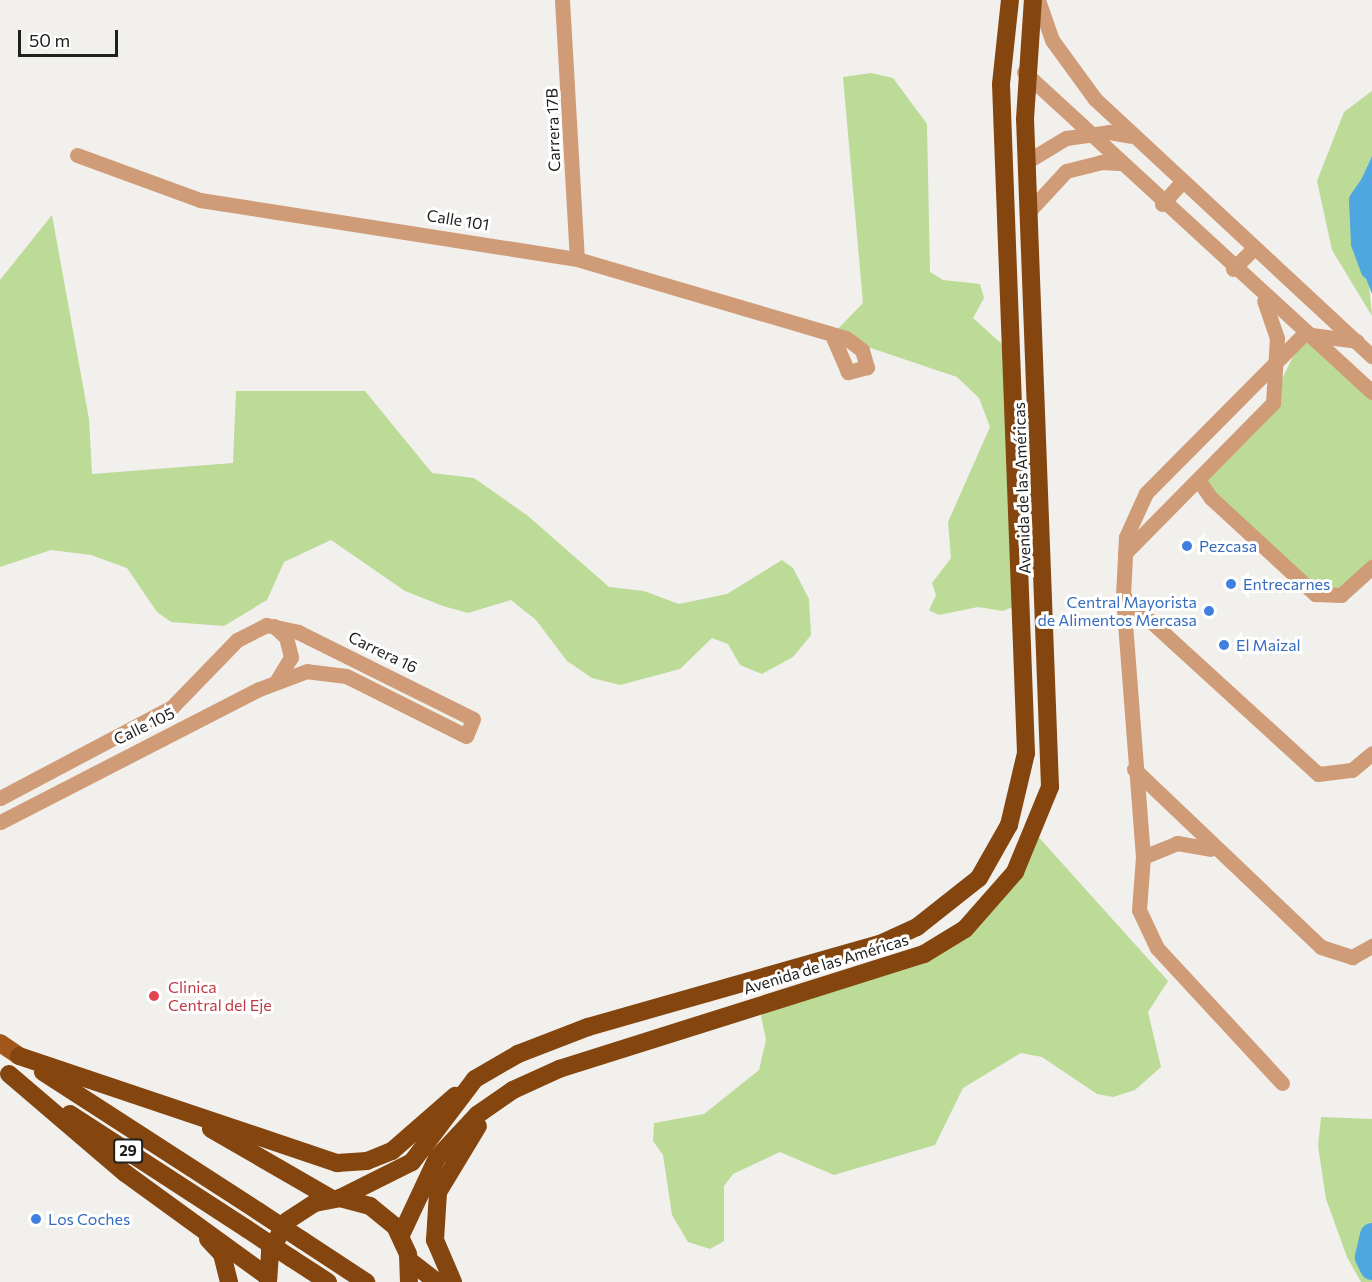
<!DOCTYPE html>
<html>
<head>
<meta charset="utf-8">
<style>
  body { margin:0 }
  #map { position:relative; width:1372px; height:1282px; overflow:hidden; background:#f1f0ed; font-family:Commissioner,sans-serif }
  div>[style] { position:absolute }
  .green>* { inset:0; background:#bbdb97 }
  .water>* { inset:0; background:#4ea7de }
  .river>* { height:24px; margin:-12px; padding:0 12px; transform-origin:12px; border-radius:12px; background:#4ea7de }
  .street>* { height:15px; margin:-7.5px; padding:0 7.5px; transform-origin:7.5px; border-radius:7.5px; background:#d09c78 }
  .primary>* { height:18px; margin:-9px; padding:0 9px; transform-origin:9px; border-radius:9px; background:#a15719 }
  .highway>* { height:18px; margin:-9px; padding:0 9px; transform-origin:9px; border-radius:9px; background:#84450e }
  .highway-bridge>* { height:18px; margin:-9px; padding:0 9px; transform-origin:9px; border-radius:9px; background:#84450e }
  .dots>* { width:16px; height:16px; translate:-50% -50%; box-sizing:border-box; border:3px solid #fff; border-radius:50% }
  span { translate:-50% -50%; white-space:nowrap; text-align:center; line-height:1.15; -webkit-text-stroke:6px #fff; paint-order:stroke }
  .shield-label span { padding:2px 4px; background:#fff; border:2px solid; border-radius:4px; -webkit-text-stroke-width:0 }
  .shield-label { font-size:15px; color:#20201e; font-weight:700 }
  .street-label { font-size:16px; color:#20201e }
  .shop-label { font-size:16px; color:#366cbe }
  .left { translate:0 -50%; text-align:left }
  .right { translate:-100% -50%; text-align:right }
  .health-label { font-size:16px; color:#be3a42 }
  .scale { position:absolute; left:18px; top:30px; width:100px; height:27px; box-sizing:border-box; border:3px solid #20201e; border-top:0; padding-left:8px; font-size:18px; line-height:21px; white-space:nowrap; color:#20201e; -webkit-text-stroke:4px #fff; paint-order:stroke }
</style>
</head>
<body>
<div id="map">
  <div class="green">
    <i style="clip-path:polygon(871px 73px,893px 78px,927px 124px,930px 272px,943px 280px,980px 284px,984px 298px,973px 318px,1014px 355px,1020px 604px,1003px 611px,978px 607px,939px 615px,929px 610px,936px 595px,932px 583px,951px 558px,948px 522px,990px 427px,979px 398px,957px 377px,832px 335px,863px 303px,843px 77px)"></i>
    <i style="clip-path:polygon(1372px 91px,1372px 156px,1361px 180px,1361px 201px,1372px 316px,1332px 250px,1317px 181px,1344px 112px)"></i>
    <i style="clip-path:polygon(52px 215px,89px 419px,92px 474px,233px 463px,236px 391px,365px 391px,432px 473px,474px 478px,528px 516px,609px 587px,644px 591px,679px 604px,727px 594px,782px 560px,793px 568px,809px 599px,811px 635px,793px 657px,762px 674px,740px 665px,728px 644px,712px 638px,680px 669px,620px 685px,592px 678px,567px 661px,536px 620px,511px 600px,468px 613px,443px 606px,405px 591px,331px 540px,284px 562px,267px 600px,224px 626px,171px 622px,157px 612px,127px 568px,91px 555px,51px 550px,0 567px,0 280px)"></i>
    <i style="clip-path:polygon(1304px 334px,1372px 392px,1372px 567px,1328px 599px,1199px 481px,1264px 416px)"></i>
    <i style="clip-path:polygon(1034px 832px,1168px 981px,1148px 1012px,1161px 1067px,1135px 1090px,1113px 1097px,1097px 1094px,1042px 1057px,1021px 1053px,963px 1088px,935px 1145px,834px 1175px,780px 1152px,733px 1174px,724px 1186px,724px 1241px,710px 1249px,688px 1242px,672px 1215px,663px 1155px,653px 1141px,654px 1123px,704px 1114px,759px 1070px,766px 1040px,759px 1006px,886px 968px,965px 929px)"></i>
    <i style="clip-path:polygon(1321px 1117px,1372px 1119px,1372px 1282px,1361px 1282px,1347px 1257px,1326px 1199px,1318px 1146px)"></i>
  </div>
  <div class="water">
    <i style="clip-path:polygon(1372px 156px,1372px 294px,1361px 265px,1361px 180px)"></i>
  </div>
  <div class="river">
    <i style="left:1372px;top:185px;width:19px;rotate:125deg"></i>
    <i style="left:1361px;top:201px;width:42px;rotate:87.3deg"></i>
    <i style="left:1363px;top:243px;width:27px;rotate:70deg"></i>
    <i style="left:1372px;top:1235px;width:23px;rotate:103deg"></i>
    <i style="left:1367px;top:1257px;width:12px;rotate:66deg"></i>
  </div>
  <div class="street">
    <i style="left:562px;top:0;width:259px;rotate:86.7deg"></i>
    <i style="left:1038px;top:0;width:42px;rotate:70.7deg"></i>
    <i style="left:1052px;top:40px;width:73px;rotate:53.9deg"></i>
    <i style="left:1095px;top:99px;width:378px;rotate:42.9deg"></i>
    <i style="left:1024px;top:72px;width:473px;rotate:42.6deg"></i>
    <i style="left:77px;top:155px;width:131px;rotate:20.1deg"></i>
    <i style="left:200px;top:200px;width:382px;rotate:8.9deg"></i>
    <i style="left:577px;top:259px;width:280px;rotate:16.4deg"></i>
    <i style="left:846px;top:338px;width:20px;rotate:37deg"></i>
    <i style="left:862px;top:350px;width:18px;rotate:74deg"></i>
    <i style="left:867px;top:367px;width:20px;rotate:165deg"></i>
    <i style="left:848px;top:372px;width:40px;rotate:-113.4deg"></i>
    <i style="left:1026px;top:162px;width:47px;rotate:-31deg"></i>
    <i style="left:1066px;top:138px;width:43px;rotate:-7.9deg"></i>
    <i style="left:1109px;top:132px;width:22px;rotate:10deg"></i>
    <i style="left:1162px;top:204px;width:30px;rotate:-48deg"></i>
    <i style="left:1030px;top:210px;width:53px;rotate:-47.3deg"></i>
    <i style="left:1066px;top:171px;width:36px;rotate:-14deg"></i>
    <i style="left:1101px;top:162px;width:18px;rotate:3deg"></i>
    <i style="left:1233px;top:269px;width:30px;rotate:-45deg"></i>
    <i style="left:1199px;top:481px;width:21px;rotate:55deg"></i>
    <i style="left:1211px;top:498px;width:142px;rotate:42.7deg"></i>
    <i style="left:1315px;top:594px;width:26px;rotate:2deg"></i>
    <i style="left:1341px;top:595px;width:42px;rotate:-42.1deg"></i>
    <i style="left:1125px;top:553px;width:211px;rotate:-45.4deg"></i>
    <i style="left:1273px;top:403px;width:65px;rotate:-86.5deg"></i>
    <i style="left:1277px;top:338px;width:39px;rotate:-109deg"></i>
    <i style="left:1123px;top:596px;width:264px;rotate:42.4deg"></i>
    <i style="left:1318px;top:774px;width:34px;rotate:-7deg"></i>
    <i style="left:1352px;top:770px;width:26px;rotate:-40deg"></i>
    <i style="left:274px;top:626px;width:16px;rotate:43deg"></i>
    <i style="left:286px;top:637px;width:21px;rotate:76deg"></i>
    <i style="left:291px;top:657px;width:27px;rotate:121deg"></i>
    <i style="left:1134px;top:769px;width:258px;rotate:43.6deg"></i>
    <i style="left:1321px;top:947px;width:33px;rotate:18deg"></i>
    <i style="left:1352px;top:957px;width:23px;rotate:-29deg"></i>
    <i style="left:0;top:798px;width:195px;rotate:-27.9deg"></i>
    <i style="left:172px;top:707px;width:93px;rotate:-45.9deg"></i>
    <i style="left:237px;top:640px;width:33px;rotate:-27deg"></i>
    <i style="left:266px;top:625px;width:33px;rotate:12deg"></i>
    <i style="left:298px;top:632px;width:195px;rotate:26.4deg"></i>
    <i style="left:473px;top:719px;width:18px;rotate:112deg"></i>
    <i style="left:466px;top:736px;width:134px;rotate:-153.4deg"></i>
    <i style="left:346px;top:676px;width:39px;rotate:-173deg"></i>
    <i style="left:307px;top:671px;width:51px;rotate:159.4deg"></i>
    <i style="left:259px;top:689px;width:291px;rotate:152.8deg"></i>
    <i style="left:1143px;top:857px;width:37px;rotate:-22deg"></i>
    <i style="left:1177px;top:843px;width:34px;rotate:10deg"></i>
    <i style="left:1282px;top:1083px;width:184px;rotate:-132.8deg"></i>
    <i style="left:1157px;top:948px;width:42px;rotate:-115.3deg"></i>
    <i style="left:1139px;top:910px;width:53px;rotate:-85.7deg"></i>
    <i style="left:1143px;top:857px;width:262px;rotate:-94.4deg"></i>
    <i style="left:1123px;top:596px;width:59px;rotate:-87.1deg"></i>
    <i style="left:1126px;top:537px;width:48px;rotate:-65.6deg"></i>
    <i style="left:1146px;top:493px;width:224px;rotate:-45.2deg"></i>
    <i style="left:1304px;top:334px;width:53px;rotate:7.5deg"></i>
  </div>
  <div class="primary">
    <i style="left:0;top:1043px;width:23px;rotate:34deg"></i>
  </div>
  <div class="highway">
    <i style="left:19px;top:1056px;width:336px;rotate:18.6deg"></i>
    <i style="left:337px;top:1163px;width:30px;rotate:-4deg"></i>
    <i style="left:367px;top:1161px;width:27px;rotate:-22deg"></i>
    <i style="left:392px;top:1151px;width:84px;rotate:-41.1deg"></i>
    <i style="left:43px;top:1072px;width:256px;rotate:32.9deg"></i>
    <i style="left:9px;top:1074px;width:153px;rotate:40.5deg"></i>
    <i style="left:125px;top:1173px;width:177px;rotate:36deg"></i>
    <i style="left:70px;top:1114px;width:211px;rotate:33deg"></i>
    <i style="left:211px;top:1129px;width:140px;rotate:30deg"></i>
    <i style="left:340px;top:1198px;width:80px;rotate:-26.6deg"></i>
    <i style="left:412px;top:1162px;width:104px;rotate:-52.8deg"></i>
    <i style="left:475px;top:1079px;width:50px;rotate:-30.2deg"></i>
    <i style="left:518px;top:1054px;width:75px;rotate:-21.1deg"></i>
    <i style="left:588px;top:1027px;width:304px;rotate:-15.9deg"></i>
    <i style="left:880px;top:944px;width:41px;rotate:-24.7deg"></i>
    <i style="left:917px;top:927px;width:79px;rotate:-38.3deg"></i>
    <i style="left:979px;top:878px;width:61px;rotate:-60.5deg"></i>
    <i style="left:1009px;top:825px;width:74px;rotate:-76.7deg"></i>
    <i style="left:1026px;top:753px;width:669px;rotate:-92.14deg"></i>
    <i style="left:1001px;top:84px;width:84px;rotate:-83.9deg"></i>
    <i style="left:401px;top:1235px;width:85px;rotate:-64.9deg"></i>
    <i style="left:437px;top:1158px;width:59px;rotate:-47.1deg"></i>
    <i style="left:477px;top:1115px;width:44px;rotate:-34.8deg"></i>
    <i style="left:513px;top:1090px;width:51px;rotate:-24.5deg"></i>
    <i style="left:559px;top:1069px;width:383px;rotate:-17.5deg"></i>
    <i style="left:924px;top:954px;width:48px;rotate:-31.4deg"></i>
    <i style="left:965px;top:929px;width:76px;rotate:-48.7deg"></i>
    <i style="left:1015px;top:872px;width:92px;rotate:-67.6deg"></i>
    <i style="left:1050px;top:787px;width:668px;rotate:-92.14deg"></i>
    <i style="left:1025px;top:119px;width:119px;rotate:-86.2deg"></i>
    <i style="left:208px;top:1239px;width:21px;rotate:47deg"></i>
    <i style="left:222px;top:1254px;width:29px;rotate:76deg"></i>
    <i style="left:302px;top:1240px;width:77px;rotate:33.3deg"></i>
    <i style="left:291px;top:1258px;width:44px;rotate:33deg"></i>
    <i style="left:410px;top:1261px;width:34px;rotate:38deg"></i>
    <i style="left:268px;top:1282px;width:31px;rotate:-86deg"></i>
    <i style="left:270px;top:1251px;width:34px;rotate:-60deg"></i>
    <i style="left:287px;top:1221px;width:33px;rotate:-33deg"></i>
    <i style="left:315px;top:1203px;width:25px;rotate:-11deg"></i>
    <i style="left:340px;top:1198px;width:31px;rotate:15deg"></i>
    <i style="left:370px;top:1206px;width:32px;rotate:39deg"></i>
    <i style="left:395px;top:1226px;width:31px;rotate:65deg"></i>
    <i style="left:408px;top:1254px;width:28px;rotate:88deg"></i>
    <i style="left:453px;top:1282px;width:46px;rotate:-113.2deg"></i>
    <i style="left:435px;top:1240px;width:48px;rotate:-86.4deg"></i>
    <i style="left:438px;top:1192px;width:77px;rotate:-58.8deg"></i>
  </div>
  <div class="highway-bridge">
    <i style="left:258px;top:1211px;width:53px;rotate:33.4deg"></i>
    <i style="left:247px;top:1229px;width:53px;rotate:33.4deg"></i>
  </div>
  <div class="dots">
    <i style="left:1187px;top:546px;background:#3f7fe0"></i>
    <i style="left:1231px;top:584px;background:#3f7fe0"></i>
    <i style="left:1209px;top:611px;background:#3f7fe0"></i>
    <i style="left:1224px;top:645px;background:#3f7fe0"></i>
    <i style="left:154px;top:996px;background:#e0444e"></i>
    <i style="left:36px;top:1219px;background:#3f7fe0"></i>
  </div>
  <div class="shield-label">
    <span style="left:128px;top:1151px">29</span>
  </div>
  <div class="street-label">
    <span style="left:553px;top:130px;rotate:-92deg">Carrera 17B</span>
    <span style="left:458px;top:220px;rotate:9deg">Calle 101</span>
    <span style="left:1022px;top:488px;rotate:-92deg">Avenida de las Américas</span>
    <span style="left:383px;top:652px;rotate:26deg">Carrera 16</span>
    <span style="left:144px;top:726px;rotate:-26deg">Calle 105</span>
    <span style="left:826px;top:964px;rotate:-17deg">Avenida de las Américas</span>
  </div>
  <div class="shop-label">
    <span class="left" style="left:1199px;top:546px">Pezcasa</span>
    <span class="left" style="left:1243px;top:584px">Entrecarnes</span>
    <span class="right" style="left:1197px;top:611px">Central Mayorista<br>de Alimentos Mercasa</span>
    <span class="left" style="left:1236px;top:645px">El Maizal</span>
    <span class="left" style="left:48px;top:1219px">Los Coches</span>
  </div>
  <div class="health-label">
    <span class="left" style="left:168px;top:996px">Clinica<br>Central del Eje</span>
  </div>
  <div class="scale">50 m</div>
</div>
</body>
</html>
